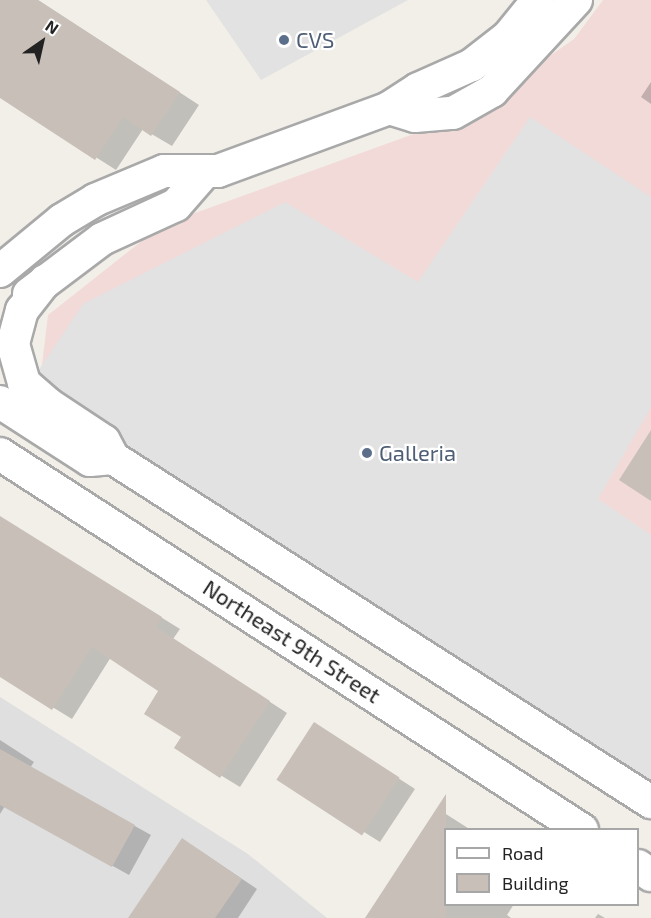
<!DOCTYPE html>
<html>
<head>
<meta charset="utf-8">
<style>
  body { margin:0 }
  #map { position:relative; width:651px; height:918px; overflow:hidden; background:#f2efe9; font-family:"Exo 2",sans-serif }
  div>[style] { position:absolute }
  .residential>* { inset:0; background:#e0dfdf }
  .commercial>* { inset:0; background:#f2dad9 }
  .parking>* { inset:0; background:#e2e2e2 }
  .shadow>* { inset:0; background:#0003 }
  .building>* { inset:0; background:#c7bfb8; transform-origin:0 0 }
  .roads { filter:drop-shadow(2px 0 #a9a9a9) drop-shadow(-2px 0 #a9a9a9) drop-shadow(0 2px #a9a9a9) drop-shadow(0 -2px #a9a9a9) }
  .minor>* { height:32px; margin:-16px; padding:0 16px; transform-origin:16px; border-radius:16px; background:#fff }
  .dots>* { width:16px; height:16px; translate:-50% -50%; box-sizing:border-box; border:3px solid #fff; border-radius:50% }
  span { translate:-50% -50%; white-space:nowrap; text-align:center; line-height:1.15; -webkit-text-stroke:4.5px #fff; paint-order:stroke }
  .service-label { font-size:22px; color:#4e5e75 }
  .left { translate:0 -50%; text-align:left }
  .street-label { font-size:22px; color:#222 }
  .legend { position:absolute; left:444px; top:828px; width:195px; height:78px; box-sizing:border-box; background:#fff; border:2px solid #a7a7a7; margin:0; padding:8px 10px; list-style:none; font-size:18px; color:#222 }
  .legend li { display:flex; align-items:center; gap:12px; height:30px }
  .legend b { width:30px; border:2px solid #a7a7a7 }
  .north { position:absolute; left:12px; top:12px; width:60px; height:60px; -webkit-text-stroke:4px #fff; paint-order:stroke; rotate:34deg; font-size:16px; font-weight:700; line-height:24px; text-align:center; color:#222 }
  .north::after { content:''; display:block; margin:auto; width:21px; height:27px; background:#222; clip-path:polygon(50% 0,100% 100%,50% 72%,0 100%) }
</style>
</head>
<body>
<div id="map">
  <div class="residential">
    <i style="clip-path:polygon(0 697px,248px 854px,327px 918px,0 918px)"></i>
  </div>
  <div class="commercial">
    <i style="clip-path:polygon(603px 0,651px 0,651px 777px,41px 373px,48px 315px,162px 225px,466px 115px,574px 39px)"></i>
  </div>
  <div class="parking">
    <i style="clip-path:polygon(206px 0,408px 0,261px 80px)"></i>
    <i style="clip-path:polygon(530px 117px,651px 197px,651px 407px,598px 499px,651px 535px,651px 804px,22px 395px,83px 304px,285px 202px,418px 282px)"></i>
  </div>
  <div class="shadow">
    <i style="clip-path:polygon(0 0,38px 0,199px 105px,172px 146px,143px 129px,116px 170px,0 96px)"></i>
    <i style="clip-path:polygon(651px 82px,651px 104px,641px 97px)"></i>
    <i style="clip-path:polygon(0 517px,180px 629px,173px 639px,287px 713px,240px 787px,176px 748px,183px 737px,160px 691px,111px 657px,72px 719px,0 675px)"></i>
    <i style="clip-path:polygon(315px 724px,415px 789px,380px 842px,364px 832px)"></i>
    <i style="clip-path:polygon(0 740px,34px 762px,30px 768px,151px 835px,129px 875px,5px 806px,0 814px)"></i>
    <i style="clip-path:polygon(438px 809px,471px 830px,446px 830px,446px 904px,514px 904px,507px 915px,511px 918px,373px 918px)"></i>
    <i style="clip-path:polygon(199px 850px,257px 889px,238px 918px,130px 918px)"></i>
    <i style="clip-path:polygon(598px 914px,605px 918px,595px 918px)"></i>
  </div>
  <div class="building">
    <i style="clip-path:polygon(0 0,38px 0,180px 92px,151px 136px,123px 117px,95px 160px,0 98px)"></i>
    <i style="clip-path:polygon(651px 430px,651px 501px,619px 480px)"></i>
    <i style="clip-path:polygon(0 516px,162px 617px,156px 627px,270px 701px,220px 778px,174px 748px,181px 737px,144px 714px,158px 691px,92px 647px,52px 710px,0 677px)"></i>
    <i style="left:314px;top:722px;width:102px;height:69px;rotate:33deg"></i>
    <i style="clip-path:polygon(0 749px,135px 825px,112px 867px,0 805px)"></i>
    <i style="clip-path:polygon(446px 794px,446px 918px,365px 918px)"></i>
    <i style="clip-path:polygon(182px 838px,242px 879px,215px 918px,128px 918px)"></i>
  </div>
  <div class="roads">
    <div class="minor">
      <i style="left:389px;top:108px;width:27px;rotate:17deg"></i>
      <i style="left:415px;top:116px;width:38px;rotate:-5deg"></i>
      <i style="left:453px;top:113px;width:45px;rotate:-29.4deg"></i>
      <i style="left:492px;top:91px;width:124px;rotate:-47.3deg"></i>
      <i style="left:0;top:271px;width:80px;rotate:-39.4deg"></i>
      <i style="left:62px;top:220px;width:39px;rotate:-31deg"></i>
      <i style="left:95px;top:200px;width:75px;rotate:-22.8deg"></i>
      <i style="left:164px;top:171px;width:54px"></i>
      <i style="left:218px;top:171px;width:182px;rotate:-20.2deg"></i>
      <i style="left:389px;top:108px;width:35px;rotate:-33deg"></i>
      <i style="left:418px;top:89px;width:59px;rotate:-24deg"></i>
      <i style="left:472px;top:65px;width:46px;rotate:-37.9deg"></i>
      <i style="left:508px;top:37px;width:48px;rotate:-51deg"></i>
      <i style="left:45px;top:281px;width:37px;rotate:128deg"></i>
      <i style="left:22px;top:310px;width:35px;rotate:105deg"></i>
      <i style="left:13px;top:344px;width:41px;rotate:74.2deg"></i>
      <i style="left:24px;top:383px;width:32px;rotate:41deg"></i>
      <i style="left:48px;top:404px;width:67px;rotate:33.5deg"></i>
      <i style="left:104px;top:441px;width:19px;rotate:62deg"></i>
      <i style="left:113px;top:458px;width:639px;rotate:32.6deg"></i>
      <i style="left:29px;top:294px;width:91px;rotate:-37deg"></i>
      <i style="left:102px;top:239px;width:81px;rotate:-24.7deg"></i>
      <i style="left:176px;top:205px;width:41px;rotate:-48.9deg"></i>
      <i style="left:0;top:402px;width:107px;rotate:32.8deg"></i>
      <i style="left:90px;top:460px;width:23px;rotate:-5deg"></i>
      <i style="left:0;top:454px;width:693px;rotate:32.86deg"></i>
      <i style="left:638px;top:866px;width:16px;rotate:35deg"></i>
    </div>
  </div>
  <div class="dots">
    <i style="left:284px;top:40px;background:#5c6f8a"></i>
    <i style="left:367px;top:453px;background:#5c6f8a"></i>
  </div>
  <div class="service-label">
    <span class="left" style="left:296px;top:40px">CVS</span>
    <span class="left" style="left:379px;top:453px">Galleria</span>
  </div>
  <div class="street-label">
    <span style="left:292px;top:641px;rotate:33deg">Northeast 9th Street</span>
  </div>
  <ul class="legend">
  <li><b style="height:8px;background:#fff"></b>Road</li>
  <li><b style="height:16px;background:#c7bfb8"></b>Building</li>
  </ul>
  <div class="north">N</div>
</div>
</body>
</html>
